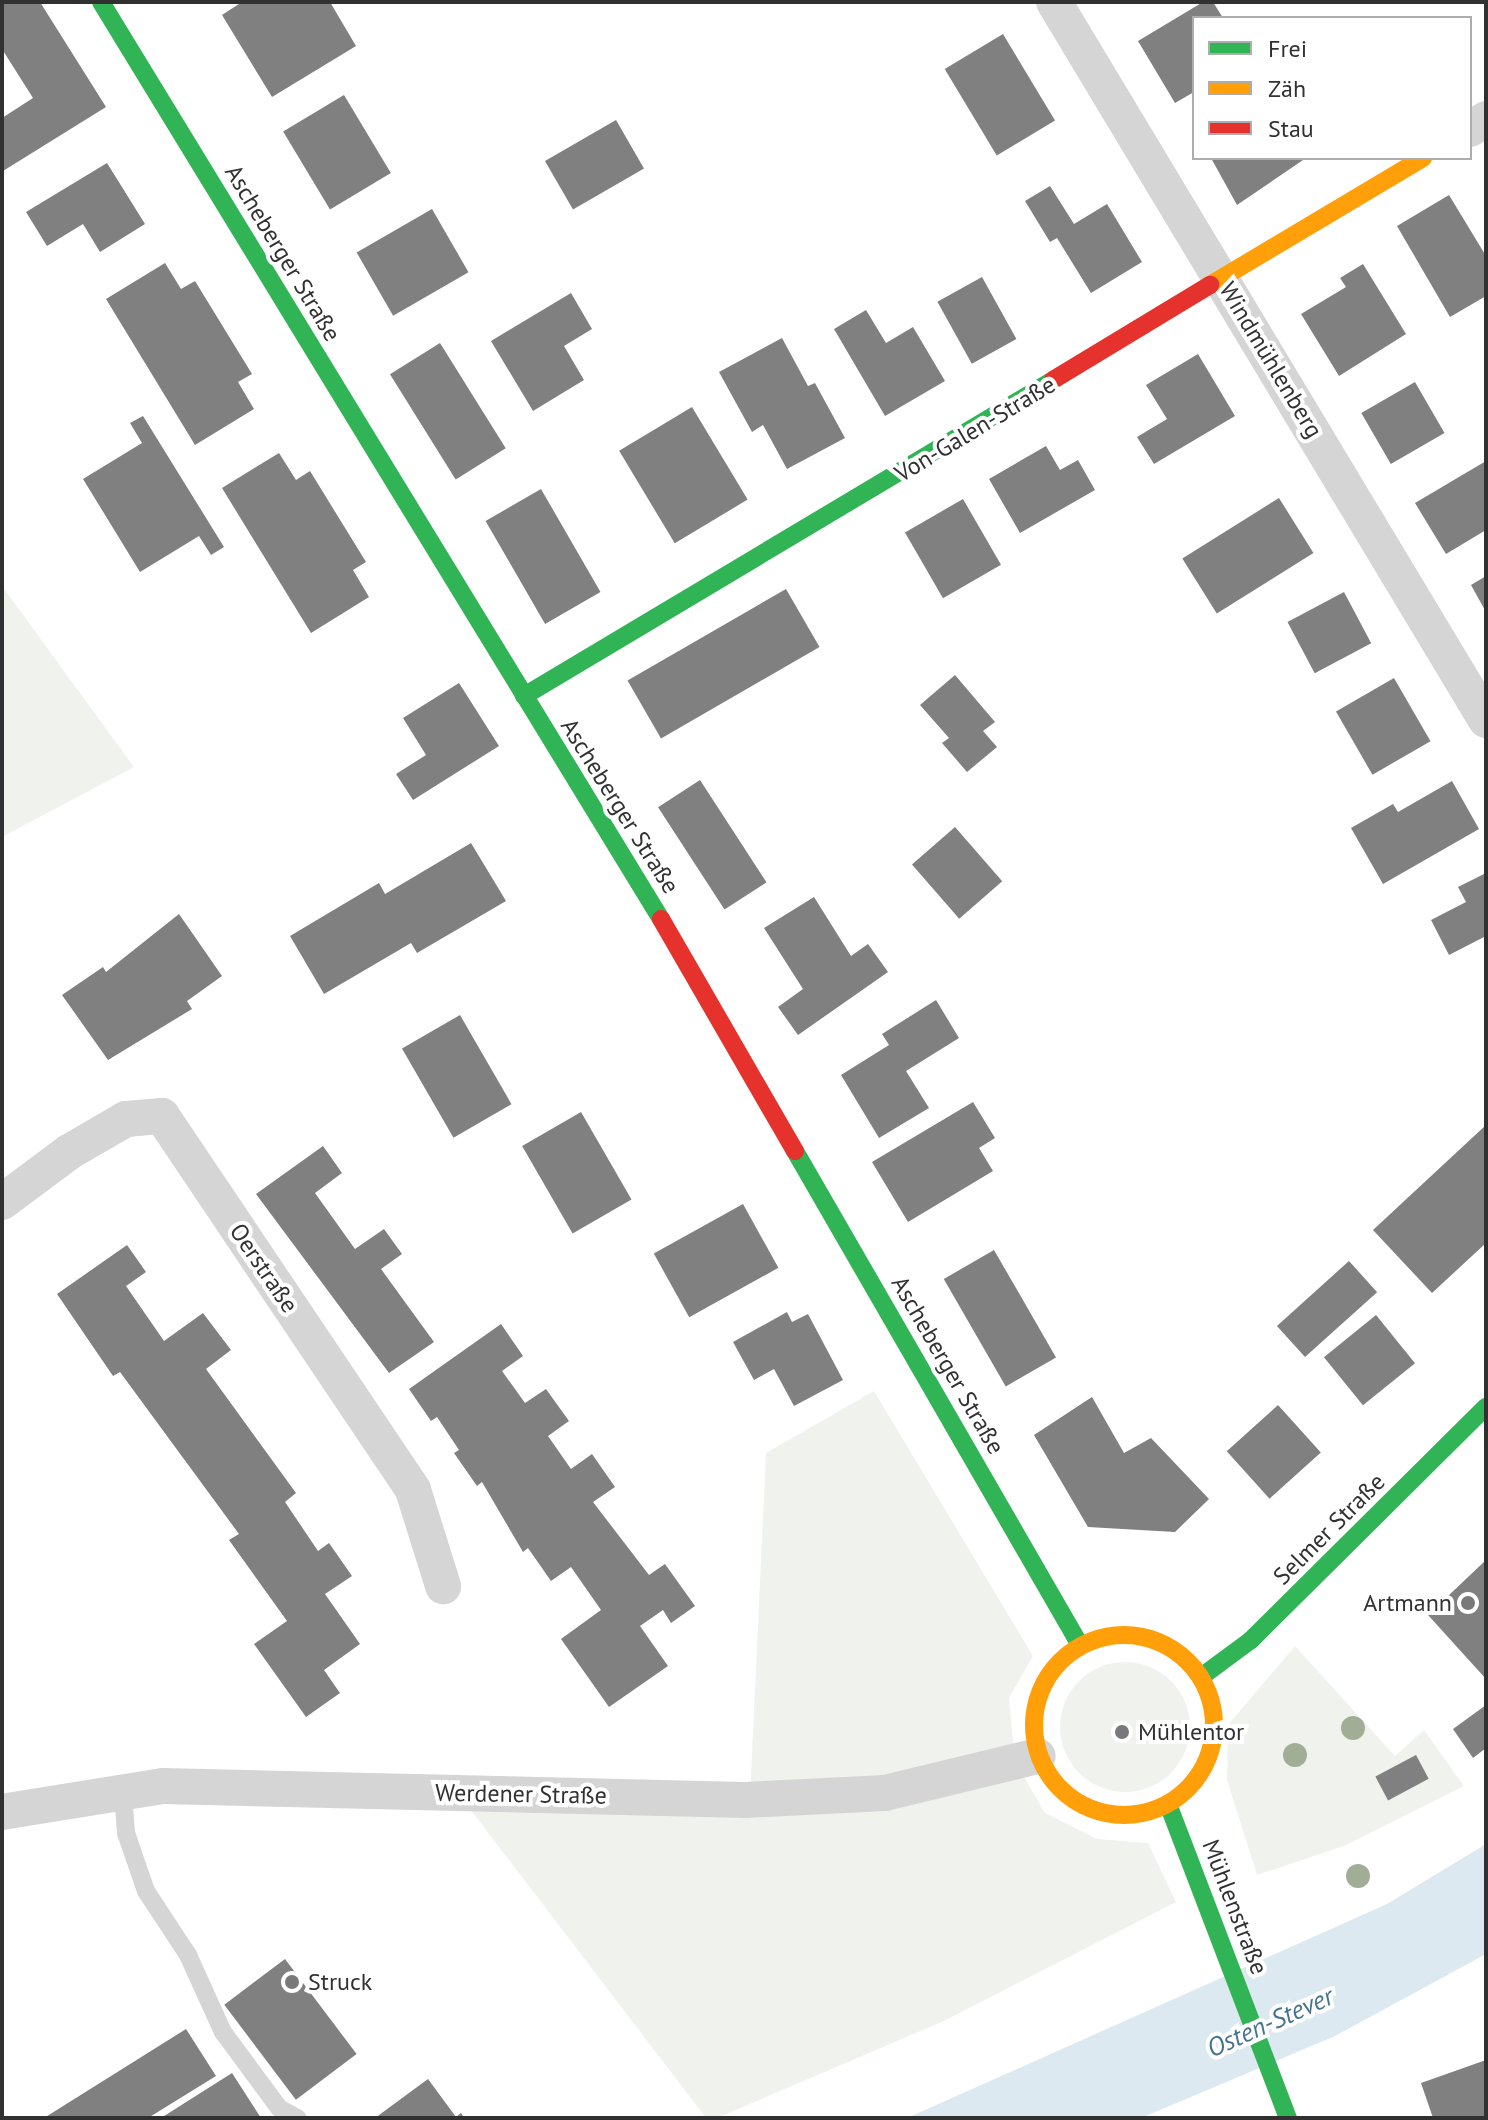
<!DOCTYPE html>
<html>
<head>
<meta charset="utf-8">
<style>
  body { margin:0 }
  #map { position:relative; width:1488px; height:2120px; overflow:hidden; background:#fff; font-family:"PT Sans",sans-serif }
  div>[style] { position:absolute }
  .green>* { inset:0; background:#f0f3ed }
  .round { border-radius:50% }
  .water>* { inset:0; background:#dde9f0 }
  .building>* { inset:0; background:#808080; transform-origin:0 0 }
  .lane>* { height:18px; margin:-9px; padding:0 9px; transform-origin:9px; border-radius:9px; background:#d5d5d5 }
  .street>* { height:36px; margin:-18px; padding:0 18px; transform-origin:18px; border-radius:18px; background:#d5d5d5 }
  .fast>* { height:18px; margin:-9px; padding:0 9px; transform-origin:9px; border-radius:9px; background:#30b455 }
  .slow>* { height:18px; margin:-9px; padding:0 9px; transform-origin:9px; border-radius:9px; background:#ff9f0a }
  .slow>.ring { margin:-9px; padding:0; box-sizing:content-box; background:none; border:18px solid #ff9f0a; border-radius:50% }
  .jam>* { height:18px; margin:-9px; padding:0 9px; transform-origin:9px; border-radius:9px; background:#e5322d }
  .trees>* { width:24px; height:24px; margin:-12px; border-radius:50%; background:#a2ad96 }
  .dots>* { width:22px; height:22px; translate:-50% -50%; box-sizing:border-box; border:4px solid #fff; border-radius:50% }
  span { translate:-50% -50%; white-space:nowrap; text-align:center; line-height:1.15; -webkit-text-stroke:8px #fff; paint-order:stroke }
  .street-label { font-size:24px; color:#313131 }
  .poi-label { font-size:24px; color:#313131 }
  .right { translate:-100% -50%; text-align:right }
  .left { translate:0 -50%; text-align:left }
  .water-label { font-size:26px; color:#45738e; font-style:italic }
  .frame { position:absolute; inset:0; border:4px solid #313131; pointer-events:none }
  .legend { position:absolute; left:1192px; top:16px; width:280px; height:144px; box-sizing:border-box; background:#fff; border:2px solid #adadad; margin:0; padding:10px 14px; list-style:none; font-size:24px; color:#313131 }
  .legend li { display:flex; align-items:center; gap:16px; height:40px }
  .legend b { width:40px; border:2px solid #adadad }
</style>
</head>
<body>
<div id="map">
  <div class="green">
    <i style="clip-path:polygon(2px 586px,134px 767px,2px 837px)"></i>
    <i style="clip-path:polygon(874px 1391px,1033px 1656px,1009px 1698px,1015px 1761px,1045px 1813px,1097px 1839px,1148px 1843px,1176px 1902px,944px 2021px,717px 2118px,706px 2118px,457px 1792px,750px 1797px,766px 1453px)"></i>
    <i style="clip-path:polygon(1295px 1646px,1395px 1756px,1424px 1730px,1464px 1786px,1344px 1846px,1257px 1875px,1227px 1780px,1228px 1725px)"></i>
    <i class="round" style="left:1060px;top:1662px;width:130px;height:130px"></i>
  </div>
  <div class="water">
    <i style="clip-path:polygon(1486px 1844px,1486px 1954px,1335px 2036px,1141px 2118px,907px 2118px,1387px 1904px)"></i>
  </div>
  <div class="building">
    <i style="clip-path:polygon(2px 2px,40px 2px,106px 107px,3px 171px,2px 118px,33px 98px,2px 49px)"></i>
    <i style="clip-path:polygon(242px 2px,330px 2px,356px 46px,272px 97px,222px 15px)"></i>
    <i style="clip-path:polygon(1203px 2px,1213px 2px,1223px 18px,1194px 18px,1194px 92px,1175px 103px,1138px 41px)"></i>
    <i style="left:1003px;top:34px;width:101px;height:68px;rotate:59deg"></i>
    <i style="left:344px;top:95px;width:91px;height:71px;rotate:59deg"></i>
    <i style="left:616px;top:120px;width:56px;height:82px;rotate:60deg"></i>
    <i style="clip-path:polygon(1211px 158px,1306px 158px,1237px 205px)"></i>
    <i style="clip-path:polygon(107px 163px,145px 224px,100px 252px,83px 224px,47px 246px,26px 212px)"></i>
    <i style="clip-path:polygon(1050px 186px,1074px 224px,1107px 204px,1142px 262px,1091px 293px,1057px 238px,1050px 242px,1025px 201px)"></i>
    <i style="clip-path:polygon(1449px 195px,1486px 256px,1486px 296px,1450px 317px,1397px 226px)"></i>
    <i style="left:432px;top:209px;width:73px;height:87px;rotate:60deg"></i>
    <i style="clip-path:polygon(165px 263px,181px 289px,195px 281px,252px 374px,238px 382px,254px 409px,195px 445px,106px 299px)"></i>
    <i style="clip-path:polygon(1363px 264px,1406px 334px,1339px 376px,1301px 314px,1346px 287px,1340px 278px)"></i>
    <i style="left:982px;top:277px;width:71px;height:51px;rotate:61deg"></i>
    <i style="clip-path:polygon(571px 293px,592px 329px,564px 346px,584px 380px,533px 411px,491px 341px)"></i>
    <i style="clip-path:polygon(866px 310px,886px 343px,913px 327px,945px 381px,885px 416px,834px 329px)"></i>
    <i style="clip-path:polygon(782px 338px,808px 386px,815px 383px,845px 438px,787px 469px,763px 425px,752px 432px,719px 372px)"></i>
    <i style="left:440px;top:343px;width:124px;height:59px;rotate:58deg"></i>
    <i style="clip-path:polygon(1198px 354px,1235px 416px,1154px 464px,1137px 437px,1167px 419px,1146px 385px)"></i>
    <i style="left:1415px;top:382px;width:59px;height:62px;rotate:60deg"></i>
    <i style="left:692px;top:407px;width:108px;height:85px;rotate:59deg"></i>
    <i style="clip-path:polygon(143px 416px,224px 547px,211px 555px,199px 536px,140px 572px,83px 479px,142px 443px,130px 423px)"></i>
    <i style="clip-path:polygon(1046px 446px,1060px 470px,1078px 460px,1095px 490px,1020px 533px,989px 479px)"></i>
    <i style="clip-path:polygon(279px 453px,296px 480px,310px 471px,366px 562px,353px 570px,369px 597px,311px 633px,222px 488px)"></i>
    <i style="clip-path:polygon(1486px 461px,1486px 530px,1446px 554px,1415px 503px)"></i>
    <i style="left:541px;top:489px;width:119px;height:64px;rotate:60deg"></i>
    <i style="left:1279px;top:498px;width:65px;height:114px;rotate:58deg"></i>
    <i style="left:963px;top:499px;width:76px;height:67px;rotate:60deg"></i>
    <i style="clip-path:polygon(1486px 576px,1486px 612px,1471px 585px)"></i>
    <i style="left:786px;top:589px;width:67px;height:183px;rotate:60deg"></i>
    <i style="left:1344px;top:592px;width:58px;height:64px;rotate:62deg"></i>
    <i style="clip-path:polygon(955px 675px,995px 722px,983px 731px,997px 747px,967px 772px,942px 743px,949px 738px,920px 705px)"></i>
    <i style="left:1394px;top:678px;width:73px;height:67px;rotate:60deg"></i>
    <i style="clip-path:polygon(459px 683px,499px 746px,413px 800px,396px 774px,426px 755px,403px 718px)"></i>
    <i style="left:700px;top:780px;width:122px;height:50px;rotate:57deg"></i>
    <i style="clip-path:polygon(1452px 781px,1479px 829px,1383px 884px,1351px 828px,1393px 804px,1398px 812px)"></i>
    <i style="left:955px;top:827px;width:72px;height:57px;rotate:49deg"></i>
    <i style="clip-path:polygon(471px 843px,506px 901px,417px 953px,411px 943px,324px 994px,290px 936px,379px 883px,385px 894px)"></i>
    <i style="clip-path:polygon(1486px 873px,1486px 936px,1449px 955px,1431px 920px,1466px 902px,1458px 887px)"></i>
    <i style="clip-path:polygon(814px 897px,851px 956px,868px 944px,888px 972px,798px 1035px,778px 1007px,803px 989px,764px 928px)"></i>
    <i style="clip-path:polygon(179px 914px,222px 976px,187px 1001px,192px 1009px,108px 1060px,62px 995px,103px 967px,106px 972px)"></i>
    <i style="clip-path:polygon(936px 1000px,959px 1038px,906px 1071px,929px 1108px,879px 1138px,841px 1075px,889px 1045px,882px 1034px)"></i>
    <i style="left:460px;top:1015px;width:103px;height:67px;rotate:60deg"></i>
    <i style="clip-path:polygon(973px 1102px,995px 1138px,979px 1148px,993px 1171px,908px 1222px,872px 1162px)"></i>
    <i style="left:581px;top:1112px;width:101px;height:68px;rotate:60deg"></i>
    <i style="clip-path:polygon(1486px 1125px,1486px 1243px,1432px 1293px,1373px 1230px)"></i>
    <i style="clip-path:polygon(323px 1146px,342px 1173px,315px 1193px,355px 1249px,384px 1229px,402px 1254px,381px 1269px,434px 1342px,389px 1373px,256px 1194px)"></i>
    <i style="left:743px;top:1204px;width:73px;height:102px;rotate:61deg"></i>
    <i style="clip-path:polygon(127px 1245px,146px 1272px,126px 1286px,164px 1341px,203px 1313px,231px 1350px,206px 1369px,296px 1493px,285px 1502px,318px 1551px,329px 1543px,352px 1576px,325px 1594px,360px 1644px,324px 1670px,340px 1693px,306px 1717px,254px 1644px,287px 1621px,229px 1540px,239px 1534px,120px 1372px,113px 1376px,57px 1294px)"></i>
    <i style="left:994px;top:1250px;width:124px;height:58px;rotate:60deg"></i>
    <i style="left:1349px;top:1261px;width:42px;height:97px;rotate:48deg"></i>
    <i style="clip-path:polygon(787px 1312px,792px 1322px,808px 1314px,843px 1380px,794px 1406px,774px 1369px,754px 1380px,733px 1342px)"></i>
    <i style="left:1376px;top:1315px;width:62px;height:67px;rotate:51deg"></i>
    <i style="clip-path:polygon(501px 1324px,523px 1356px,502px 1371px,525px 1403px,546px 1389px,569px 1421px,548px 1436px,571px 1469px,592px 1454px,615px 1487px,593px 1502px,649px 1575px,665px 1564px,695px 1606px,671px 1623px,663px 1610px,640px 1626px,668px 1666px,609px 1707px,561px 1639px,601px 1610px,571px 1567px,551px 1581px,528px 1548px,523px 1552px,482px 1482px,477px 1486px,454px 1453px,459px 1450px,437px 1417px,431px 1421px,409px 1389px)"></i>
    <i style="clip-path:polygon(1092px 1397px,1124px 1453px,1151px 1438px,1209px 1499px,1175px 1532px,1088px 1527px,1034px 1435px)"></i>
    <i style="left:1278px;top:1405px;width:64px;height:69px;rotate:48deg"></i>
    <i style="clip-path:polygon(1486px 1560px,1486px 1679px,1428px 1615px)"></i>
    <i style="clip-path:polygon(1486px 1705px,1486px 1748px,1473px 1758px,1453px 1729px)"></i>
    <i style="left:1416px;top:1755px;width:27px;height:46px;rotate:62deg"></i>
    <i style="left:285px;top:1959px;width:119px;height:76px;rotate:53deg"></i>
    <i style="clip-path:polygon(186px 2029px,216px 2076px,148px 2118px,44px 2118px)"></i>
    <i style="clip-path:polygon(1486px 2060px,1486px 2118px,1433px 2118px,1421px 2083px)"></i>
    <i style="clip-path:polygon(232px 2073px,261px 2118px,161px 2118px)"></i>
    <i style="clip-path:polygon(428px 2079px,456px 2117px,461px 2113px,464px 2118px,375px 2118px)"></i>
  </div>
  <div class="lane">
    <i style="left:123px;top:1792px;width:41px;rotate:85.8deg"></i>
    <i style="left:126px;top:1833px;width:61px;rotate:71deg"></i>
    <i style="left:146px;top:1891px;width:77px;rotate:56.7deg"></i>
    <i style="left:188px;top:1955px;width:85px;rotate:65.6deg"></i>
    <i style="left:223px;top:2032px;width:94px;rotate:53.6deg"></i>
    <i style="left:279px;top:2108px;width:21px;rotate:29deg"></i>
  </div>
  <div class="street">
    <i style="left:1054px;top:2px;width:838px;rotate:58.97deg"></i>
    <i style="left:1470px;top:129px;width:19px;rotate:-32deg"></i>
    <i style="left:2px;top:1202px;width:84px;rotate:-36.7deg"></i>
    <i style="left:69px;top:1152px;width:66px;rotate:-30.1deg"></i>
    <i style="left:126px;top:1119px;width:36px;rotate:-5deg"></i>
    <i style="left:162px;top:1116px;width:450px;rotate:56.1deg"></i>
    <i style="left:413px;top:1490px;width:101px;rotate:72.6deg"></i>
    <i style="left:2px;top:1812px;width:163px;rotate:-9.2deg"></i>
    <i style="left:163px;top:1786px;width:582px;rotate:1.38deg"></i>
    <i style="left:745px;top:1800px;width:140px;rotate:-2.9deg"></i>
    <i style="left:885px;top:1793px;width:157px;rotate:-13.6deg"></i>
  </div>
  <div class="fast">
    <i style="left:101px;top:2px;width:1074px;rotate:58.59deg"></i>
    <i style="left:524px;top:696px;width:616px;rotate:-30.85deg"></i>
    <i style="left:795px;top:1151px;width:570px;rotate:60.02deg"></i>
    <i style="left:1201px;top:1677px;width:62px;rotate:-36.5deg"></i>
    <i style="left:1251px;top:1640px;width:331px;rotate:-44.8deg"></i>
    <i style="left:1168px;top:1804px;width:336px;rotate:69.1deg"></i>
  </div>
  <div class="slow">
    <i style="left:1210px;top:285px;width:248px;rotate:-30.8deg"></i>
    <i class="ring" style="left:1034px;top:1635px;width:162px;height:162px"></i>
  </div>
  <div class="jam">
    <i style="left:1053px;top:380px;width:184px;rotate:-31.2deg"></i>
    <i style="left:661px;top:919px;width:268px;rotate:60deg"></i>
  </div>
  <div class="trees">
    <i style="left:1353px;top:1728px"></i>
    <i style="left:1295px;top:1755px"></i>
    <i style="left:1358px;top:1876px"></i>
  </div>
  <div class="dots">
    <i style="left:1468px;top:1603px;background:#797979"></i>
    <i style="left:1122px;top:1732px;background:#797979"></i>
    <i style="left:292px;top:1982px;background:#797979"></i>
  </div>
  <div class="street-label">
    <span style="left:283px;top:253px;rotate:59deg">Ascheberger Straße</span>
    <span style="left:1271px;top:360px;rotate:59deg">Windmühlenberg</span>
    <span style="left:975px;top:429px;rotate:-31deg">Von-Galen-Straße</span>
    <span style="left:620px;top:806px;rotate:58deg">Ascheberger Straße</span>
    <span style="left:264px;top:1268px;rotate:56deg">Oerstraße</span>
    <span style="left:948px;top:1365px;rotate:60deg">Ascheberger Straße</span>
    <span style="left:1329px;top:1529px;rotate:-45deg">Selmer Straße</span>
    <span style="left:521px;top:1794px;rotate:1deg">Werdener Straße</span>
    <span style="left:1235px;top:1907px;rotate:69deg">Mühlenstraße</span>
  </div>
  <div class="poi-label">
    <span class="right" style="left:1452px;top:1603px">Artmann</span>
    <span class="left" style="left:1138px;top:1732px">Mühlentor</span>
    <span class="left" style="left:308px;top:1982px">Struck</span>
  </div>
  <div class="water-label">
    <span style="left:1270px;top:2022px;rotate:-24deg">Osten-Stever</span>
  </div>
  <div class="frame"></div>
  <ul class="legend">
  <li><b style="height:10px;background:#30b455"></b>Frei</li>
  <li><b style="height:10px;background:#ff9f0a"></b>Zäh</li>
  <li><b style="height:10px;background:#e5322d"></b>Stau</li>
  </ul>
</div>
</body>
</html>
